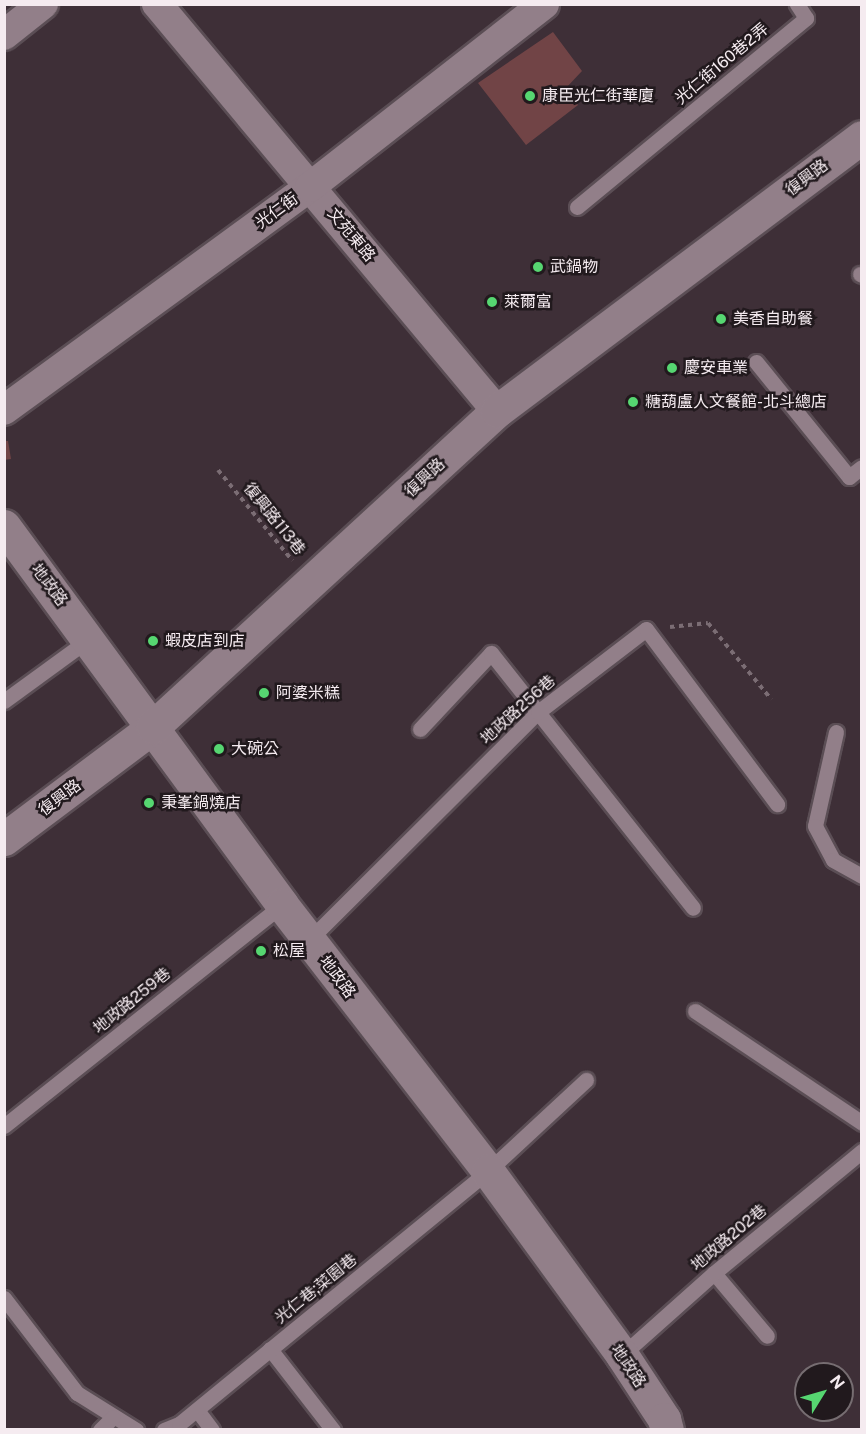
<!DOCTYPE html>
<html>
<head>
<meta charset="utf-8">
<style>
  body { margin:0 }
  #map { position:relative; width:866px; height:1434px; overflow:hidden; background:#3e2f37; font-family:"Public Sans","Noto Sans TC",sans-serif }
  div>[style] { position:absolute }
  .building>* { inset:0; background:#714446 }
  .path>* { height:4px; margin-top:-2px; transform-origin:0; background:repeating-linear-gradient(90deg,#7b6d74 0 4.5px,transparent 0 9px) }
  .roads { filter:drop-shadow(2px 0 #5b4e55) drop-shadow(-2px 0 #5b4e55) drop-shadow(0 2px #5b4e55) drop-shadow(0 -2px #5b4e55) }
  .service>* { height:15px; margin:-7.5px; padding:0 7.5px; transform-origin:7.5px; border-radius:7.5px; background:#927f89 }
  .minor>* { height:30px; margin:-15px; padding:0 15px; transform-origin:15px; border-radius:15px; background:#927f89 }
  .tertiary>* { height:33px; margin:-16.5px; padding:0 16.5px; transform-origin:16.5px; border-radius:16.5px; background:#927f89 }
  .dots>* { width:16px; height:16px; translate:-50% -50%; box-sizing:border-box; border:3px solid #21191d; border-radius:50% }
  span { translate:-50% -50%; white-space:nowrap; text-align:center; line-height:1.15; -webkit-text-stroke:5px #21191d; paint-order:stroke }
  .street-label { font-size:16px; color:#f5ebf0 }
  .poi-label { font-size:16px; color:#f5ebf0 }
  .left { translate:0 -50%; text-align:left }
  .frame { position:absolute; inset:0; border:6px solid #f5ebf0; pointer-events:none }
  .north { position:absolute; left:794px; top:1362px; width:60px; height:60px; box-sizing:border-box; background:#21191d; border:2px solid #766d71; border-radius:50%; rotate:53deg; font-size:16px; font-weight:700; line-height:24px; text-align:center; color:#f5ebf0 }
  .north::after { content:''; display:block; margin:auto; width:21px; height:27px; background:#56d671; clip-path:polygon(50% 0,100% 100%,50% 72%,0 100%) }
</style>
</head>
<body>
<div id="map">
  <div class="building">
    <i style="clip-path:polygon(553px 32px,582px 71px,566px 88px,578px 105px,526px 145px,478px 83px)"></i>
    <i style="clip-path:polygon(4px 441px,8px 441px,11px 459px,4px 460px)"></i>
  </div>
  <div class="path">
    <i style="left:218px;top:470px;width:117px;rotate:50.6deg"></i>
    <i style="left:670px;top:627px;width:38px;rotate:-6deg"></i>
    <i style="left:708px;top:623px;width:99px;rotate:50.3deg"></i>
  </div>
  <div class="roads">
    <div class="service">
      <i style="left:577px;top:207px;width:297px;rotate:-39.5deg"></i>
      <i style="left:806px;top:18px;width:17px;rotate:-123deg"></i>
      <i style="left:860px;top:274px;width:2px;rotate:27deg"></i>
      <i style="left:756px;top:362px;width:148px;rotate:51deg"></i>
      <i style="left:849px;top:477px;width:16px;rotate:-38deg"></i>
      <i style="left:4px;top:701px;width:105px;rotate:-36.1deg"></i>
      <i style="left:420px;top:729px;width:104px;rotate:-46.9deg"></i>
      <i style="left:491px;top:653px;width:325px;rotate:51.6deg"></i>
      <i style="left:836px;top:732px;width:96px;rotate:102.6deg"></i>
      <i style="left:815px;top:826px;width:38px;rotate:62deg"></i>
      <i style="left:833px;top:860px;width:33px;rotate:29deg"></i>
      <i style="left:309px;top:940px;width:323px;rotate:-44.9deg"></i>
      <i style="left:538px;top:712px;width:136px;rotate:-37.5deg"></i>
      <i style="left:646px;top:629px;width:219px;rotate:53.2deg"></i>
      <i style="left:695px;top:1011px;width:201px;rotate:33.8deg"></i>
      <i style="left:4px;top:1126px;width:355px;rotate:-38.5deg"></i>
      <i style="left:714px;top:1273px;width:82px;rotate:49.9deg"></i>
      <i style="left:4px;top:1298px;width:120px;rotate:52.5deg"></i>
      <i style="left:77px;top:1393px;width:70px;rotate:32.1deg"></i>
      <i style="left:270px;top:1349px;width:103px;rotate:52.1deg"></i>
      <i style="left:622px;top:1355px;width:123px;rotate:-41.7deg"></i>
      <i style="left:714px;top:1273px;width:192px;rotate:-39.5deg"></i>
      <i style="left:197px;top:1410px;width:25px;rotate:53deg"></i>
      <i style="left:100px;top:1430px;width:18px;rotate:-45deg"></i>
      <i style="left:164px;top:1430px;width:16px;rotate:-22deg"></i>
      <i style="left:179px;top:1424px;width:399px;rotate:-39.3deg"></i>
      <i style="left:488px;top:1171px;width:134px;rotate:-42.9deg"></i>
    </div>
    <div class="minor">
      <i style="left:157px;top:4px;width:530px;rotate:50.13deg"></i>
      <i style="left:4px;top:35px;width:50px;rotate:-38.5deg"></i>
      <i style="left:4px;top:410px;width:379px;rotate:-36.1deg"></i>
      <i style="left:310px;top:187px;width:297px;rotate:-38deg"></i>
    </div>
    <div class="tertiary">
      <i style="left:4px;top:526px;width:470px;rotate:53.7deg"></i>
      <i style="left:282px;top:905px;width:336px;rotate:52.2deg"></i>
      <i style="left:488px;top:1171px;width:228px;rotate:53.9deg"></i>
      <i style="left:622px;top:1355px;width:77px;rotate:56.7deg"></i>
      <i style="left:664px;top:1419px;width:11px;rotate:75deg"></i>
      <i style="left:4px;top:839px;width:186px;rotate:-36.9deg"></i>
      <i style="left:153px;top:727px;width:467px;rotate:-42.6deg"></i>
      <i style="left:497px;top:411px;width:456px;rotate:-36.9deg"></i>
    </div>
  </div>
  <div class="dots">
    <i style="left:530px;top:96px;background:#56d671"></i>
    <i style="left:538px;top:267px;background:#56d671"></i>
    <i style="left:492px;top:302px;background:#56d671"></i>
    <i style="left:721px;top:319px;background:#56d671"></i>
    <i style="left:672px;top:368px;background:#56d671"></i>
    <i style="left:633px;top:402px;background:#56d671"></i>
    <i style="left:153px;top:641px;background:#56d671"></i>
    <i style="left:264px;top:693px;background:#56d671"></i>
    <i style="left:219px;top:749px;background:#56d671"></i>
    <i style="left:149px;top:803px;background:#56d671"></i>
    <i style="left:261px;top:951px;background:#56d671"></i>
  </div>
  <div class="street-label">
    <span style="left:722px;top:64px;rotate:-40deg">光仁街160巷2弄</span>
    <span style="left:807px;top:178px;rotate:-37deg">復興路</span>
    <span style="left:277px;top:211px;rotate:-36deg">光仁街</span>
    <span style="left:351px;top:235px;rotate:50deg">文苑東路</span>
    <span style="left:425px;top:478px;rotate:-43deg">復興路</span>
    <span style="left:274px;top:519px;rotate:51deg">復興路113巷</span>
    <span style="left:49px;top:585px;rotate:53deg">地政路</span>
    <span style="left:518px;top:710px;rotate:-42deg">地政路256巷</span>
    <span style="left:60px;top:798px;rotate:-37deg">復興路</span>
    <span style="left:337px;top:977px;rotate:53deg">地政路</span>
    <span style="left:132px;top:1001px;rotate:-39deg">地政路259巷</span>
    <span style="left:729px;top:1238px;rotate:-40deg">地政路202巷</span>
    <span style="left:316px;top:1289px;rotate:-39deg">光仁巷;菜園巷</span>
    <span style="left:628px;top:1366px;rotate:56deg">地政路</span>
  </div>
  <div class="poi-label">
    <span class="left" style="left:542px;top:96px">康臣光仁街華廈</span>
    <span class="left" style="left:550px;top:267px">武鍋物</span>
    <span class="left" style="left:504px;top:302px">萊爾富</span>
    <span class="left" style="left:733px;top:319px">美香自助餐</span>
    <span class="left" style="left:684px;top:368px">慶安車業</span>
    <span class="left" style="left:645px;top:402px">糖葫盧人文餐館-北斗總店</span>
    <span class="left" style="left:165px;top:641px">蝦皮店到店</span>
    <span class="left" style="left:276px;top:693px">阿婆米糕</span>
    <span class="left" style="left:231px;top:749px">大碗公</span>
    <span class="left" style="left:161px;top:803px">秉峯鍋燒店</span>
    <span class="left" style="left:273px;top:951px">松屋</span>
  </div>
  <div class="frame"></div>
  <div class="north">N</div>
</div>
</body>
</html>
